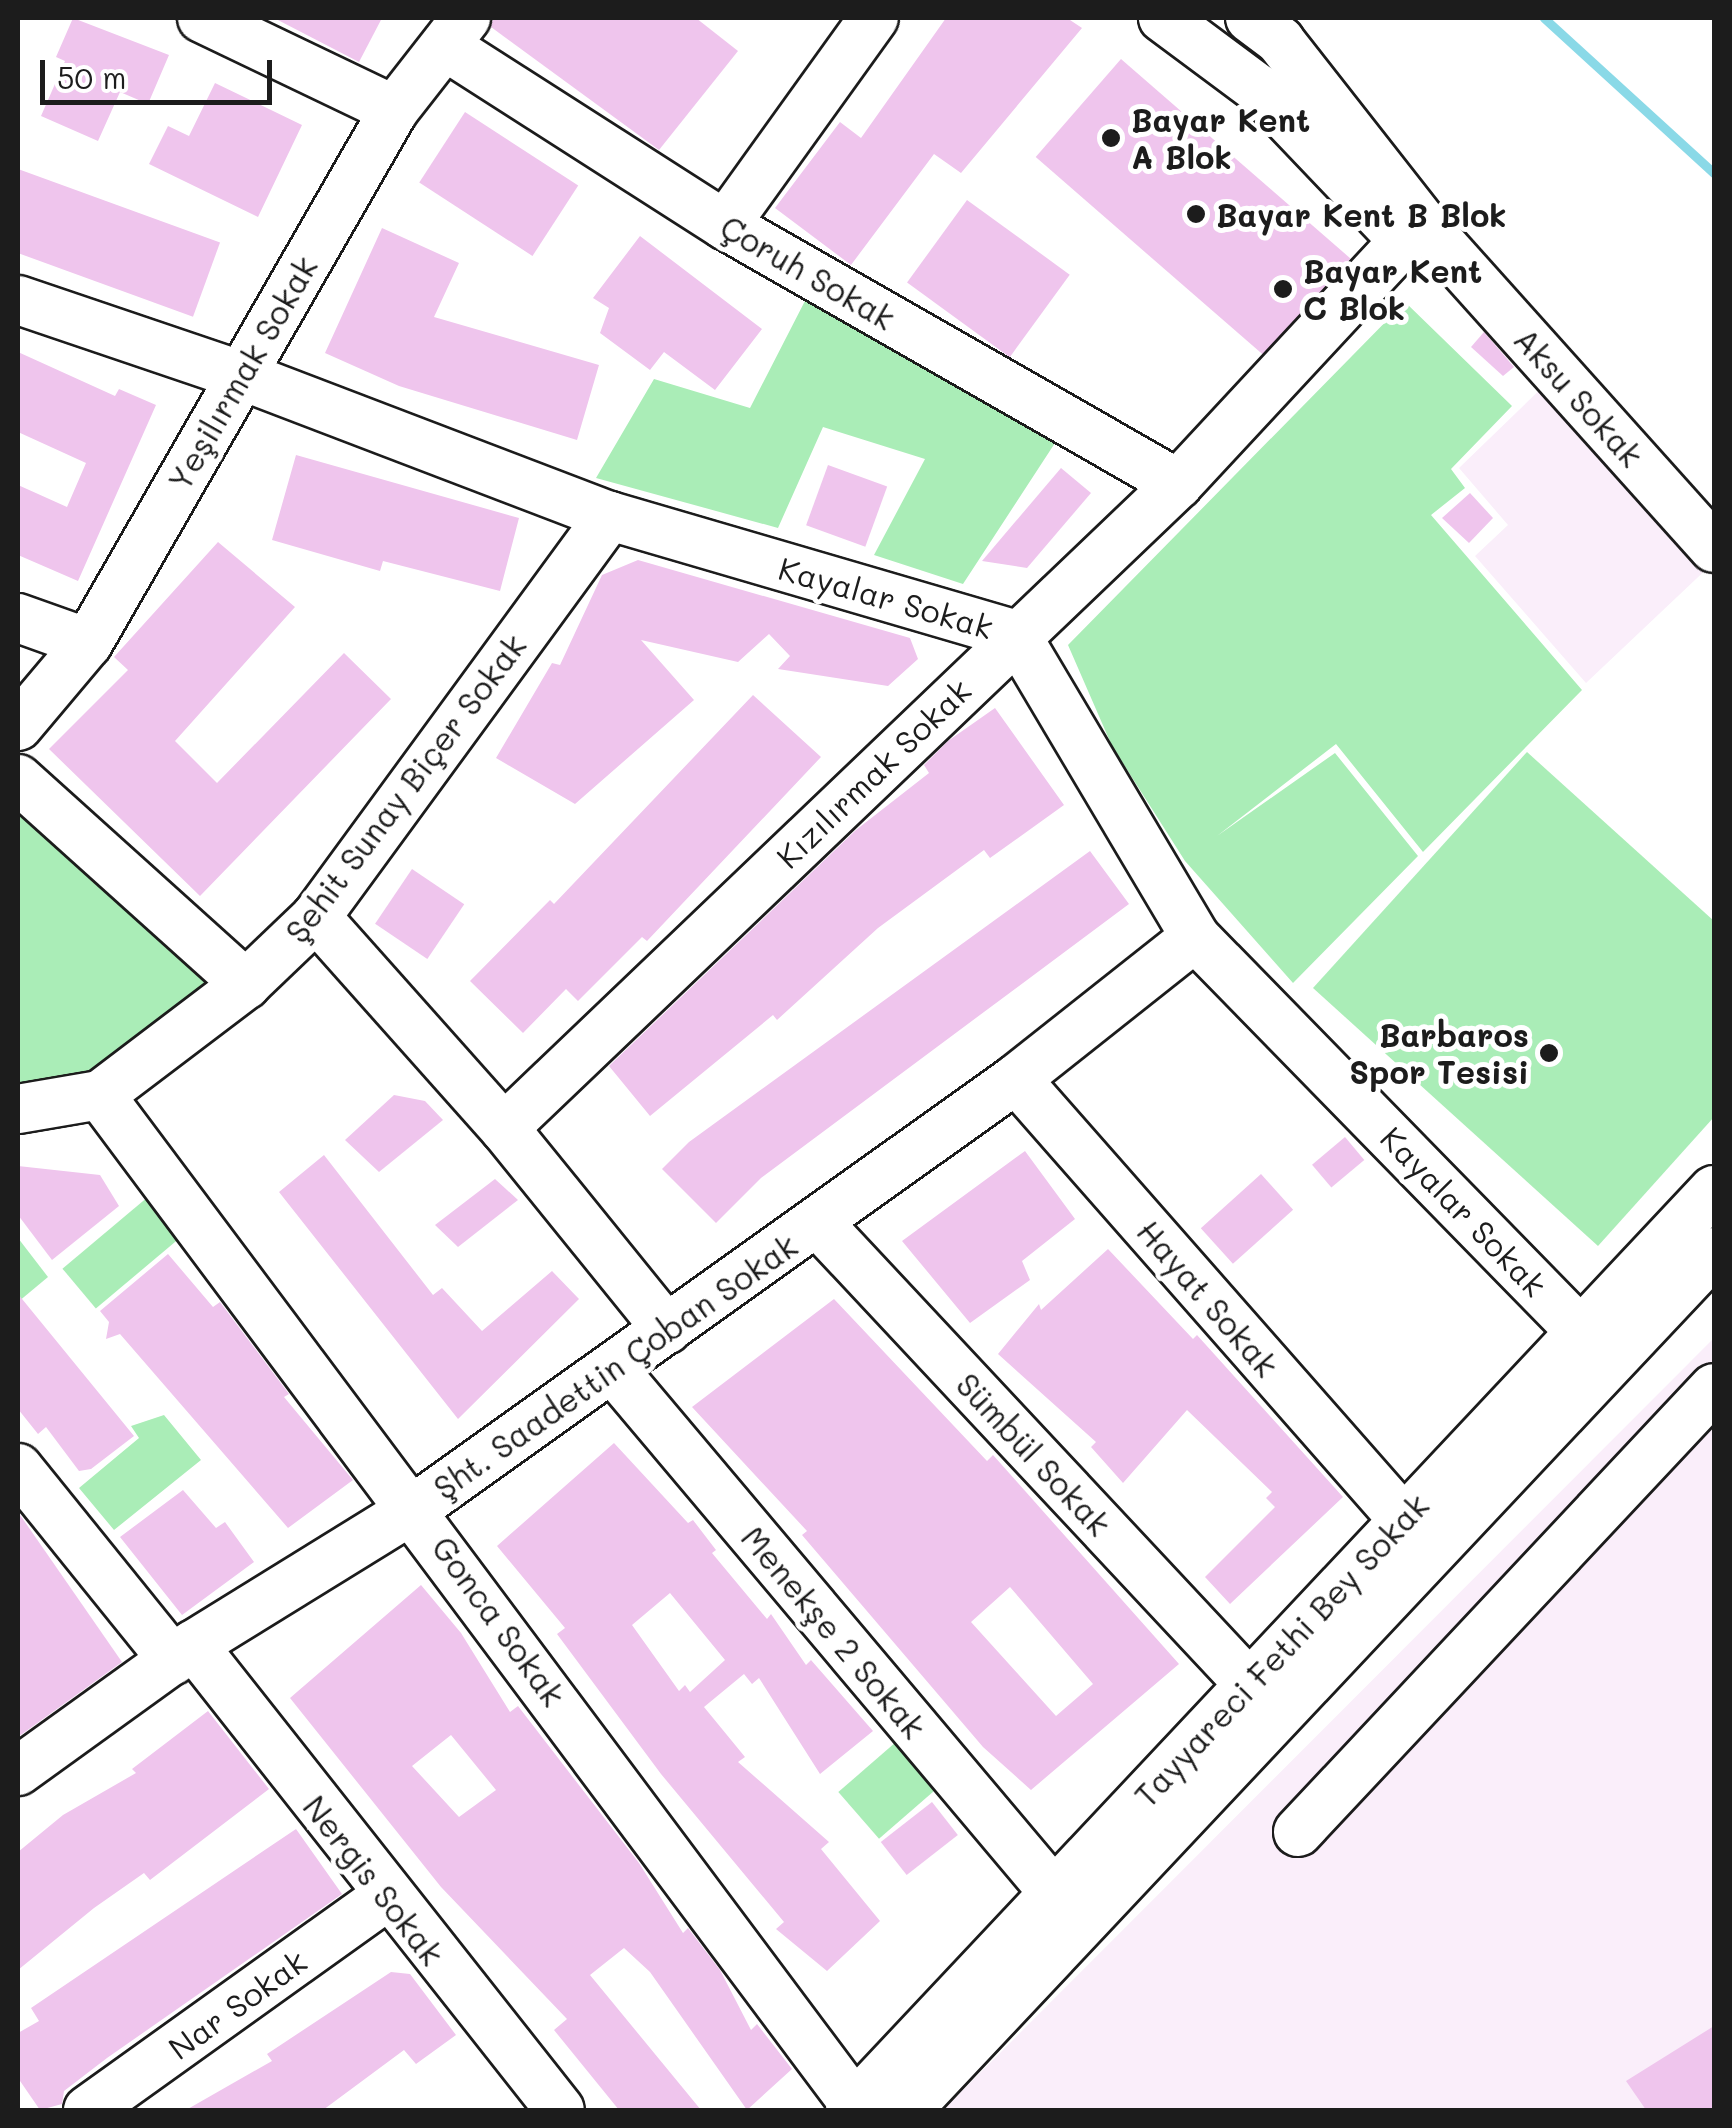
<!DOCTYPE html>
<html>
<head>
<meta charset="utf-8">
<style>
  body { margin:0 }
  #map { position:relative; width:1732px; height:2128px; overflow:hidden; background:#fff; font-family:Mali,sans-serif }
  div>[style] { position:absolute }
  .built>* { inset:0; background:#faeefa }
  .green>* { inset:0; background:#aaedb7; transform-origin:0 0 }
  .stream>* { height:9px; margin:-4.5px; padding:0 4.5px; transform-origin:4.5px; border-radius:4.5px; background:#8ad9e7 }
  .building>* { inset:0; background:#efc5ed; transform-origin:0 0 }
  .roads { filter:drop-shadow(2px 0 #1c1c1c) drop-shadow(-2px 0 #1c1c1c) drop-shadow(0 2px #1c1c1c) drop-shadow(0 -2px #1c1c1c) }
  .minor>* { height:48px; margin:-24px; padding:0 24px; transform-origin:24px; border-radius:24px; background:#fff }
  .dots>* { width:28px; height:28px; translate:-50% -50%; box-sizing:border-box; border:5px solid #fff; border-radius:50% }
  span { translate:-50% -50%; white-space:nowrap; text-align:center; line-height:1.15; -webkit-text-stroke:10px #fff; paint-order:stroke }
  .poi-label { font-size:32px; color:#1c1c1c; font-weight:700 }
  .left { translate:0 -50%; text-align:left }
  .right { translate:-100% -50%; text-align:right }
  .street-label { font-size:32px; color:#1c1c1c }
  .frame { position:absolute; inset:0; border:20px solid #1c1c1c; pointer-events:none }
  .scale { position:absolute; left:40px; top:60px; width:232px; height:45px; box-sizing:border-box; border:5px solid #1c1c1c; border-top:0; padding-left:12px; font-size:30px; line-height:35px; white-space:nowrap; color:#1c1c1c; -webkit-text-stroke:8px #fff; paint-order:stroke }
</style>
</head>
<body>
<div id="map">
  <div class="built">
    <i style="clip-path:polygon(1551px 379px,1714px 562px,1586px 683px,1475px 556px,1508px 525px,1459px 468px)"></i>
    <i style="clip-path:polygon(1714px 1338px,1714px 2110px,943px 2110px)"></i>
  </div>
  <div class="green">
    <i style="clip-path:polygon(807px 297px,1055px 443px,963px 584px,874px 555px,925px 459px,823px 427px,778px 528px,596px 478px,654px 379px,750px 408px)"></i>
    <i style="clip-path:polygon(1405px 302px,1512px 406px,1451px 469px,1465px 488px,1431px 515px,1582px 690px,1423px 852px,1336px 744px,1217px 836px,1335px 753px,1418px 856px,1293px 983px,1185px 861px,1112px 746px,1068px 645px)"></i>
    <i style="clip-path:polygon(1527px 752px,1714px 921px,1714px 1117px,1598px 1246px,1313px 988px)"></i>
    <i style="clip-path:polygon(18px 797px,221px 981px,114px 1064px,18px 1099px)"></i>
    <i style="left:149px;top:1196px;width:52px;height:113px;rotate:50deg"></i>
    <i style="clip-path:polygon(18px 1238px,48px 1277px,18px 1302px)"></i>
    <i style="clip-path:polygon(164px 1415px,201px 1460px,114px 1530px,79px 1488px,139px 1438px,131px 1426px)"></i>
    <i style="left:904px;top:1735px;width:62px;height:87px;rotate:49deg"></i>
  </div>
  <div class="stream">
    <i style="left:1544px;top:18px;width:230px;rotate:42.4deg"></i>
  </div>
  <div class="building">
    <i style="clip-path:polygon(73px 18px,169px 55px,148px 104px,120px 92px,98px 141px,41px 116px,65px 61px,56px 57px)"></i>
    <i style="clip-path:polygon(274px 18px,382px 18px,359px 62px)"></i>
    <i style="clip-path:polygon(493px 18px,696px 18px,738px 51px,659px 150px,491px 27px)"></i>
    <i style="clip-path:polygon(946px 18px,1067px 18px,1082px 28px,961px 173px,934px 154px,851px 265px,775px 208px,840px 122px,861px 138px)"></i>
    <i style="left:1121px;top:59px;width:304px;height:130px;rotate:41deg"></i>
    <i style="clip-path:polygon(215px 83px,302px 125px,258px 217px,149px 164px,168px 126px,189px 136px)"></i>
    <i style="left:465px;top:112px;width:135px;height:84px;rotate:33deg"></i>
    <i style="left:18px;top:169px;width:215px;height:79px;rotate:20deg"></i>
    <i style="left:967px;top:200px;width:127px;height:102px;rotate:36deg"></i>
    <i style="clip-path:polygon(382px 228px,459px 263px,434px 317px,599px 365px,577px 440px,399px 386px,325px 353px)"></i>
    <i style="clip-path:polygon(640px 236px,762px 329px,715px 390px,664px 352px,650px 370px,600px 333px,609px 308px,593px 298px)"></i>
    <i style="clip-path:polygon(1484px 332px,1514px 367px,1503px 376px,1471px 347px)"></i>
    <i style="clip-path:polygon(18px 352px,115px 396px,119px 389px,156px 405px,78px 581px,18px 555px,18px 485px,67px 507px,86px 463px,18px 432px)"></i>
    <i style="clip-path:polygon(296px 455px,519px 518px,500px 591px,383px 561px,380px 571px,272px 540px)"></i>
    <i style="left:828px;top:465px;width:63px;height:64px;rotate:20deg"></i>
    <i style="clip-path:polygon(1061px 468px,1091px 493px,1027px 568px,982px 561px)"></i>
    <i style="clip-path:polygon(1470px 493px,1493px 518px,1469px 543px,1442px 518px)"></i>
    <i style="clip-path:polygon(218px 542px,295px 607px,175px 741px,217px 783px,344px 653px,391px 699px,200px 896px,49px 749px,128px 670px,114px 657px)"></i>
    <i style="clip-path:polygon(638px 560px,910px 638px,918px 659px,888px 686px,778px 669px,790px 656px,769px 634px,738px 662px,641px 640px,694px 700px,575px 804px,496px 758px,552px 663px,560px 665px,602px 575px)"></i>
    <i style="clip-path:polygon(753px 695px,821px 757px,647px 941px,642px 937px,578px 1001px,566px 989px,523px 1033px,470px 981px,550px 900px,554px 904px)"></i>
    <i style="clip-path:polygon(995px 708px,1064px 805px,990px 858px,984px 850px,878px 928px,777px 1020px,773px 1015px,650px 1116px,609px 1066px,856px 830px,929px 773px,924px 765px,948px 741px)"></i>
    <i style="clip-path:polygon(1090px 851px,1129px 904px,761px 1178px,716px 1223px,662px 1169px,689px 1142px)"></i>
    <i style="left:412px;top:869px;width:63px;height:66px;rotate:34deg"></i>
    <i style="clip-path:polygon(394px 1095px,425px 1101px,443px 1120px,379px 1172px,345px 1140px)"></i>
    <i style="left:1345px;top:1137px;width:30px;height:43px;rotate:50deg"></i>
    <i style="clip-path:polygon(1025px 1151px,1075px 1219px,1022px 1261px,1030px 1280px,970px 1323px,902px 1241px)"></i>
    <i style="clip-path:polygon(324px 1155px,433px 1295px,442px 1288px,482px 1331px,552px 1271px,579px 1299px,458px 1419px,279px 1192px)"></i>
    <i style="clip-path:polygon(18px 1166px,100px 1175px,119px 1206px,52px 1260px,18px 1215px)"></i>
    <i style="left:1261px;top:1174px;width:48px;height:81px;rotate:48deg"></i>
    <i style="clip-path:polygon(495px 1179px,518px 1200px,458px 1247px,435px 1225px)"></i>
    <i style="clip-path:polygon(1108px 1249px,1193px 1339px,1197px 1335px,1343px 1497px,1230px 1604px,1205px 1577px,1275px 1507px,1266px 1498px,1272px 1492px,1187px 1410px,1123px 1483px,1091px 1447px,1096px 1442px,998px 1354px,1039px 1304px,1041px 1310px)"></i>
    <i style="clip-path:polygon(168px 1254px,213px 1307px,220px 1302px,289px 1394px,284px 1397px,353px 1480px,288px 1528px,120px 1334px,106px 1339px,109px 1322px,100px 1311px)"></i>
    <i style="clip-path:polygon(18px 1294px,134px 1436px,91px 1469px,79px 1471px,46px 1427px,38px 1434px,18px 1409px)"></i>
    <i style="clip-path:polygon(evenodd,834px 1299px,987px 1461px,993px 1455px,1179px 1664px,1031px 1790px,983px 1747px,802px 1535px,807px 1531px,692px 1407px,834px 1299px,1010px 1587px,1093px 1684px,1056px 1716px,971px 1622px,1010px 1587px)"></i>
    <i style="clip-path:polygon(evenodd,614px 1443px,688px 1523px,693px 1520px,716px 1550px,712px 1553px,767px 1619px,771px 1614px,806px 1665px,811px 1660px,873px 1731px,820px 1774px,759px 1678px,752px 1684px,744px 1674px,704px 1707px,745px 1757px,738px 1762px,829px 1842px,821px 1849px,880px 1921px,827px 1971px,776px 1929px,784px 1922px,661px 1774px,557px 1634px,565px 1628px,497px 1546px,614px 1443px,670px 1593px,725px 1660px,690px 1692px,685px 1685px,679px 1691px,632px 1625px,670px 1593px)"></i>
    <i style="clip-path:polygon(183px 1490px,216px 1528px,225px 1522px,254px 1562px,182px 1615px,120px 1537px)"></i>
    <i style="clip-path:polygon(18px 1512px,122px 1662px,18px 1737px)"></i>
    <i style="clip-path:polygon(evenodd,421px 1585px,461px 1633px,510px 1712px,518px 1706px,639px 1863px,683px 1933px,688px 1928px,720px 1970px,751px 2030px,757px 2024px,792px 2069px,747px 2110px,650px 1972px,624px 1948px,590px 1975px,701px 2110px,619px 2110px,554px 2030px,567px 2019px,441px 1887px,290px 1698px,421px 1585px,451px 1735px,496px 1790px,459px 1817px,412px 1766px,451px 1735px)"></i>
    <i style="clip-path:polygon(208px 1711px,269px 1789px,150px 1880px,144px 1873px,94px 1908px,18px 1970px,18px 1852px,63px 1815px,136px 1773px,132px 1769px)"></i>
    <i style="left:932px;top:1802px;width:42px;height:65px;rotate:52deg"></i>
    <i style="clip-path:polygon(296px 1829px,342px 1894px,107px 2058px,64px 2091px,62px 2104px,40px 2110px,18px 2078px,18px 2033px,39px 2021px,31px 2008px)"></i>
    <i style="clip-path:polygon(391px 1972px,410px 1974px,456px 2035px,416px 2064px,404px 2050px,323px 2110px,186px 2110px,272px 2061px,267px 2054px)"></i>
    <i style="clip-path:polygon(1714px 2026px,1714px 2110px,1646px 2110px,1626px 2081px)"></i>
  </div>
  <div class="roads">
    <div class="minor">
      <i style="left:202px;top:18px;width:213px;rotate:25.6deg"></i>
      <i style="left:1250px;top:18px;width:38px;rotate:37deg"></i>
      <i style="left:1280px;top:41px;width:236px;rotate:51.9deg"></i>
      <i style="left:1426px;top:227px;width:431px;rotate:48.1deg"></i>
      <i style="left:445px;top:46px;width:332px;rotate:32.6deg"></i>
      <i style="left:725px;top:225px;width:522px;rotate:29.76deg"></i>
      <i style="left:725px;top:225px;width:255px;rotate:-54.3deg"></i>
      <i style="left:18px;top:300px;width:234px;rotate:18.7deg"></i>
      <i style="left:240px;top:375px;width:396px;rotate:20.9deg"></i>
      <i style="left:610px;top:516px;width:423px;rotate:16.3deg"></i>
      <i style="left:1016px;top:635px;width:351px;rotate:59.3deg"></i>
      <i style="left:1195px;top:937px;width:552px;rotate:45.66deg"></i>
      <i style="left:18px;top:618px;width:74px;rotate:19.7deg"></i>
      <i style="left:18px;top:726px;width:109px;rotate:-49.9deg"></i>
      <i style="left:88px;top:643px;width:615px;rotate:-60.14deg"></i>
      <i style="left:394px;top:110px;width:117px;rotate:-52deg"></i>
      <i style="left:18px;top:779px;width:307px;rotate:42deg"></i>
      <i style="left:316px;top:917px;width:283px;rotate:48.3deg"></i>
      <i style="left:504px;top:1128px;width:259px;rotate:51deg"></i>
      <i style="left:1016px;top:1079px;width:583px;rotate:48.68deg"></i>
      <i style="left:100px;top:1095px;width:1261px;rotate:53.22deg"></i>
      <i style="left:18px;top:1109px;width:83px;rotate:-9.7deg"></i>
      <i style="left:100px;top:1095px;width:183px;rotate:-37.2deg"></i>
      <i style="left:246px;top:984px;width:97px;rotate:-43.7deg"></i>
      <i style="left:316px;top:917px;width:497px;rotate:-53.8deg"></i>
      <i style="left:504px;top:1128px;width:932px;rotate:-43.7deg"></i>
      <i style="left:1178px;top:484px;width:332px;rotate:-47.1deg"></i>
      <i style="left:1404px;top:241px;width:209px;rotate:-133.6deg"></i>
      <i style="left:1260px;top:90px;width:121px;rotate:-143.4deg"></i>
      <i style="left:818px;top:1223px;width:633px;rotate:46.92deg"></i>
      <i style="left:612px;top:1368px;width:722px;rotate:49.89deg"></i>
      <i style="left:18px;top:1468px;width:247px;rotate:51.1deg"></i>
      <i style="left:193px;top:1645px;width:592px;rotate:51.72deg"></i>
      <i style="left:18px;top:1771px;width:216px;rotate:-35.8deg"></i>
      <i style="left:193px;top:1645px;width:261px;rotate:-31.7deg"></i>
      <i style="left:415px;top:1508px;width:738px;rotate:-35.52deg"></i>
      <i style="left:1016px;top:1079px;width:228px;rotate:-38.4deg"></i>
      <i style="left:1298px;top:1832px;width:608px;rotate:-46.86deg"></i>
      <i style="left:88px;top:2110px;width:366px;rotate:-35.6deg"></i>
      <i style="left:850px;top:2110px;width:1262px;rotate:-46.8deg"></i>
      <i style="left:907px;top:2110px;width:1178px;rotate:-46.75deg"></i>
    </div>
  </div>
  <div class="dots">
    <i style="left:1111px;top:138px;background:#1c1c1c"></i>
    <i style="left:1196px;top:214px;background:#1c1c1c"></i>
    <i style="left:1283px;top:289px;background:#1c1c1c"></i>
    <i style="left:1549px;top:1053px;background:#1c1c1c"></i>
  </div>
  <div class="poi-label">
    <span class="left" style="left:1131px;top:138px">Bayar Kent<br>A Blok</span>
    <span class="left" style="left:1216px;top:214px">Bayar Kent B Blok</span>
    <span class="left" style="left:1303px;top:289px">Bayar Kent<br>C Blok</span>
    <span class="right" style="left:1529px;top:1053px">Barbaros<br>Spor Tesisi</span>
  </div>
  <div class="street-label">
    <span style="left:808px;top:272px;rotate:30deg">Çoruh Sokak</span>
    <span style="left:242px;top:373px;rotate:-60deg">Yeşilırmak Sokak</span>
    <span style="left:1579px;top:397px;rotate:48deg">Aksu Sokak</span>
    <span style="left:886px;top:597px;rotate:16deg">Kayalar Sokak</span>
    <span style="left:873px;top:773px;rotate:-44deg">Kızılırmak Sokak</span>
    <span style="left:405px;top:788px;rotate:-53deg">Şehit Sunay Biçer Sokak</span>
    <span style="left:1464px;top:1211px;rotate:46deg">Kayalar Sokak</span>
    <span style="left:1208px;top:1298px;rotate:49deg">Hayat Sokak</span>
    <span style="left:615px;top:1366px;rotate:-35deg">Şht. Saadettin Çoban Sokak</span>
    <span style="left:1034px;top:1454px;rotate:47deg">Sümbül Sokak</span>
    <span style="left:499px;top:1621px;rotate:54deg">Gonca Sokak</span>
    <span style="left:834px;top:1632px;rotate:50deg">Menekşe 2 Sokak</span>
    <span style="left:1281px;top:1650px;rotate:-47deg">Tayyareci Fethi Bey Sokak</span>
    <span style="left:374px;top:1880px;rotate:52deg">Nergis Sokak</span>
    <span style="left:237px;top:2004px;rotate:-36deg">Nar Sokak</span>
  </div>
  <div class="frame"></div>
  <div class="scale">50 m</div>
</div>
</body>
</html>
